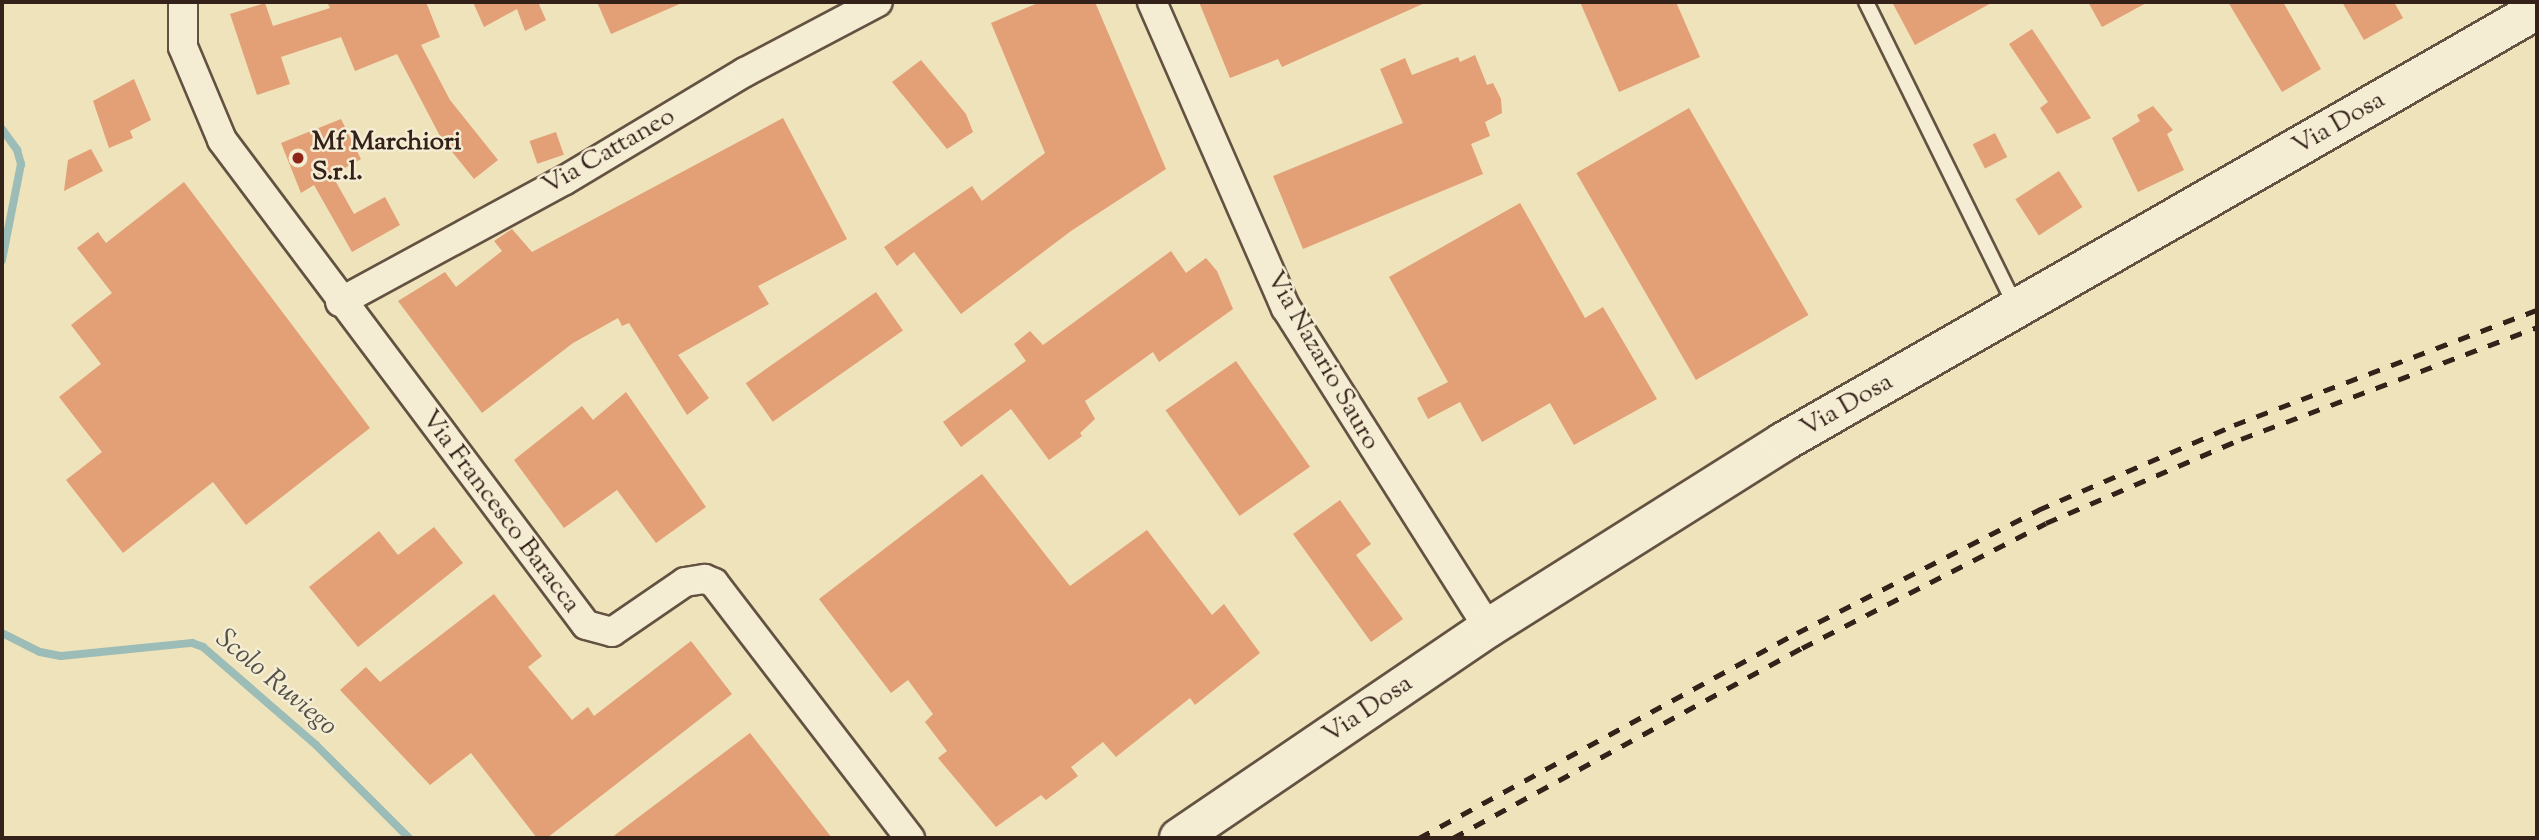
<!DOCTYPE html>
<html>
<head>
<meta charset="utf-8">
<style>
  body { margin:0 }
  #map { position:relative; width:2539px; height:840px; overflow:hidden; background:#efe3bb; font-family:"Sorts Mill Goudy",serif }
  div>[style] { position:absolute }
  .stream>* { height:8px; margin:-4px; padding:0 4px; transform-origin:4px; border-radius:4px; background:#9cbdb7 }
  .building>* { inset:0; background:#e39f76; transform-origin:0 0 }
  .roads { filter:drop-shadow(2px 0 #635242) drop-shadow(-2px 0 #635242) drop-shadow(0 2px #635242) drop-shadow(0 -2px #635242) }
  .lane>* { height:14px; margin:-7px; padding:0 7px; transform-origin:7px; border-radius:7px; background:#f5edd3 }
  .street>* { height:28px; margin:-14px; padding:0 14px; transform-origin:14px; border-radius:14px; background:#f5edd3 }
  .secondary>* { height:38px; margin:-19px; padding:0 19px; transform-origin:19px; border-radius:19px; background:#f5edd3 }
  .rail>* { height:5px; margin-top:-2.5px; transform-origin:0; background:repeating-linear-gradient(90deg,#342119 0 12px,transparent 0 24px) }
  .dots>* { width:19px; height:19px; translate:-50% -50%; box-sizing:border-box; border:4px solid #f5edd3; border-radius:50% }
  span { translate:-50% -50%; white-space:nowrap; text-align:center; line-height:1.15; -webkit-text-stroke:5px #f5edd3; paint-order:stroke }
  .street-label { font-size:26px; color:#342119 }
  .poi-label { font-size:26px; color:#342119; font-weight:700 }
  .left { translate:0 -50%; text-align:left }
  .water-label { font-size:28px; color:#535048; font-style:italic }
  .frame { position:absolute; inset:0; border:4px solid #342119; pointer-events:none }
</style>
</head>
<body>
<div id="map">
  <div class="stream">
    <i style="left:2px;top:129px;width:26px;rotate:54deg"></i>
    <i style="left:17px;top:150px;width:15px;rotate:74deg"></i>
    <i style="left:21px;top:164px;width:98px;rotate:101.2deg"></i>
    <i style="left:2px;top:633px;width:42px;rotate:26.6deg"></i>
    <i style="left:40px;top:652px;width:21px;rotate:11deg"></i>
    <i style="left:61px;top:656px;width:132px;rotate:-5.7deg"></i>
    <i style="left:192px;top:643px;width:12px;rotate:20deg"></i>
    <i style="left:203px;top:647px;width:150px;rotate:40.9deg"></i>
    <i style="left:316px;top:745px;width:132px;rotate:45deg"></i>
  </div>
  <div class="building">
    <i style="clip-path:polygon(327px 2px,426px 2px,440px 37px,421px 45px,450px 100px,498px 160px,474px 179px,441px 138px,397px 54px,355px 71px,341px 37px,281px 57px,290px 84px,257px 95px,230px 14px,265px 3px,273px 26px,330px 8px)"></i>
    <i style="clip-path:polygon(473px 2px,538px 2px,546px 20px,525px 31px,517px 9px,484px 27px)"></i>
    <i style="clip-path:polygon(597px 2px,684px 2px,611px 34px)"></i>
    <i style="clip-path:polygon(1040px 2px,1095px 2px,1166px 169px,1071px 231px,961px 314px,914px 252px,897px 266px,884px 247px,972px 186px,982px 201px,1045px 153px,991px 23px)"></i>
    <i style="clip-path:polygon(1199px 2px,1427px 2px,1282px 67px,1278px 59px,1230px 78px)"></i>
    <i style="clip-path:polygon(1580px 2px,1676px 2px,1700px 57px,1619px 92px)"></i>
    <i style="clip-path:polygon(1892px 2px,1993px 2px,1915px 45px)"></i>
    <i style="clip-path:polygon(2088px 2px,2148px 2px,2102px 27px)"></i>
    <i style="clip-path:polygon(2228px 2px,2283px 2px,2321px 69px,2282px 92px)"></i>
    <i style="clip-path:polygon(2342px 2px,2394px 2px,2403px 18px,2364px 40px)"></i>
    <i style="clip-path:polygon(2032px 29px,2091px 118px,2057px 134px,2040px 108px,2048px 102px,2009px 44px)"></i>
    <i style="clip-path:polygon(1475px 55px,1487px 85px,1493px 83px,1501px 99px,1502px 113px,1485px 122px,1490px 136px,1471px 144px,1483px 174px,1303px 249px,1273px 176px,1403px 123px,1380px 69px,1405px 58px,1412px 75px,1458px 57px,1460px 62px)"></i>
    <i style="clip-path:polygon(921px 60px,966px 114px,973px 132px,947px 149px,892px 82px)"></i>
    <i style="clip-path:polygon(134px 79px,151px 120px,130px 131px,133px 138px,109px 148px,93px 101px)"></i>
    <i style="clip-path:polygon(2153px 106px,2173px 130px,2167px 134px,2184px 170px,2138px 192px,2112px 138px,2140px 121px,2137px 115px)"></i>
    <i style="left:1689px;top:108px;width:239px;height:130px;rotate:60deg"></i>
    <i style="clip-path:polygon(783px 118px,847px 239px,758px 286px,769px 304px,678px 355px,709px 398px,687px 415px,629px 323px,622px 326px,618px 318px,573px 343px,482px 413px,398px 301px,445px 272px,456px 287px,502px 251px,494px 241px,512px 229px,532px 252px)"></i>
    <i style="clip-path:polygon(341px 119px,361px 159px,332px 175px,354px 214px,385px 197px,400px 225px,352px 252px,314px 185px,301px 193px,281px 143px)"></i>
    <i style="left:556px;top:132px;width:24px;height:28px;rotate:71deg"></i>
    <i style="left:1995px;top:133px;width:27px;height:25px;rotate:63deg"></i>
    <i style="clip-path:polygon(91px 149px,103px 171px,64px 191px,68px 160px)"></i>
    <i style="left:2059px;top:171px;width:43px;height:52px;rotate:57deg"></i>
    <i style="clip-path:polygon(184px 182px,370px 428px,246px 525px,213px 482px,123px 553px,66px 480px,102px 452px,59px 397px,101px 364px,71px 325px,112px 293px,77px 248px,98px 232px,106px 243px)"></i>
    <i style="clip-path:polygon(1520px 203px,1585px 318px,1603px 307px,1657px 399px,1574px 445px,1550px 403px,1482px 442px,1460px 402px,1428px 419px,1417px 398px,1448px 382px,1389px 277px)"></i>
    <i style="clip-path:polygon(1171px 251px,1186px 273px,1206px 258px,1217px 271px,1233px 309px,1159px 362px,1153px 352px,1085px 401px,1095px 419px,1080px 433px,1082px 436px,1049px 460px,1011px 409px,961px 447px,943px 422px,1026px 361px,1014px 344px,1030px 331px,1043px 345px)"></i>
    <i style="left:876px;top:292px;width:47px;height:159px;rotate:55deg"></i>
    <i style="left:1236px;top:361px;width:129px;height:86px;rotate:55deg"></i>
    <i style="clip-path:polygon(626px 392px,706px 507px,656px 543px,617px 490px,564px 528px,514px 460px,582px 406px,593px 420px)"></i>
    <i style="clip-path:polygon(982px 474px,1070px 586px,1147px 530px,1212px 615px,1224px 604px,1260px 653px,1195px 705px,1190px 698px,1116px 757px,1103px 742px,1071px 767px,1078px 776px,1046px 800px,1041px 795px,996px 827px,938px 758px,947px 751px,925px 722px,933px 714px,908px 680px,891px 693px,819px 599px)"></i>
    <i style="clip-path:polygon(1340px 500px,1371px 544px,1356px 555px,1403px 619px,1371px 642px,1293px 534px)"></i>
    <i style="clip-path:polygon(434px 527px,463px 563px,358px 647px,309px 587px,379px 531px,398px 555px)"></i>
    <i style="clip-path:polygon(494px 594px,542px 656px,528px 667px,572px 720px,588px 707px,594px 716px,691px 641px,732px 694px,547px 838px,537px 838px,471px 753px,430px 785px,340px 690px,366px 667px,380px 682px)"></i>
    <i style="clip-path:polygon(750px 733px,832px 838px,611px 838px)"></i>
  </div>
  <div class="roads">
    <div class="lane">
      <i style="left:1866px;top:2px;width:340px;rotate:63.8deg"></i>
    </div>
    <div class="street">
      <i style="left:183px;top:2px;width:45px;rotate:90deg"></i>
      <i style="left:183px;top:47px;width:101px;rotate:67.2deg"></i>
      <i style="left:222px;top:140px;width:606px;rotate:53.11deg"></i>
      <i style="left:586px;top:625px;width:27px;rotate:15deg"></i>
      <i style="left:612px;top:632px;width:88px;rotate:-34.4deg"></i>
      <i style="left:685px;top:582px;width:20px;rotate:-9deg"></i>
      <i style="left:705px;top:579px;width:10px;rotate:24deg"></i>
      <i style="left:714px;top:583px;width:322px;rotate:52.5deg"></i>
      <i style="left:1152px;top:2px;width:334px;rotate:66.4deg"></i>
      <i style="left:1286px;top:308px;width:378px;rotate:57.7deg"></i>
      <i style="left:340px;top:302px;width:256px;rotate:-28.5deg"></i>
      <i style="left:565px;top:180px;width:210px;rotate:-31deg"></i>
      <i style="left:745px;top:72px;width:150px;rotate:-27.8deg"></i>
    </div>
    <div class="secondary">
      <i style="left:1179px;top:838px;width:374px;rotate:-34.2deg"></i>
      <i style="left:1488px;top:628px;width:349px;rotate:-32.2deg"></i>
      <i style="left:1783px;top:442px;width:869px;rotate:-29.81deg"></i>
    </div>
  </div>
  <div class="rail">
    <i style="left:1419px;top:838px;width:430px;rotate:-28.5deg"></i>
    <i style="left:1797px;top:633px;width:271px;rotate:-27deg"></i>
    <i style="left:2038px;top:510px;width:214px;rotate:-23.4deg"></i>
    <i style="left:2234px;top:425px;width:324px;rotate:-20.8deg"></i>
    <i style="left:1453px;top:838px;width:397px;rotate:-28.6deg"></i>
    <i style="left:1802px;top:648px;width:274px;rotate:-27.1deg"></i>
    <i style="left:2046px;top:523px;width:212px;rotate:-23.3deg"></i>
    <i style="left:2241px;top:439px;width:316px;rotate:-20.7deg"></i>
  </div>
  <div class="dots">
    <i style="left:298px;top:158px;background:#8f2418"></i>
  </div>
  <div class="street-label">
    <span style="left:2339px;top:124px;rotate:-30deg">Via Dosa</span>
    <span style="left:609px;top:152px;rotate:-30deg">Via Cattaneo</span>
    <span style="left:1322px;top:361px;rotate:60deg">Via Nazario Sauro</span>
    <span style="left:1847px;top:406px;rotate:-30deg">Via Dosa</span>
    <span style="left:500px;top:512px;rotate:53deg">Via Francesco Baracca</span>
    <span style="left:1368px;top:710px;rotate:-34deg">Via Dosa</span>
  </div>
  <div class="poi-label">
    <span class="left" style="left:312px;top:158px">Mf Marchiori<br>S.r.l.</span>
  </div>
  <div class="water-label">
    <span style="left:276px;top:683px;rotate:40deg">Scolo Ruviego</span>
  </div>
  <div class="frame"></div>
</div>
</body>
</html>
